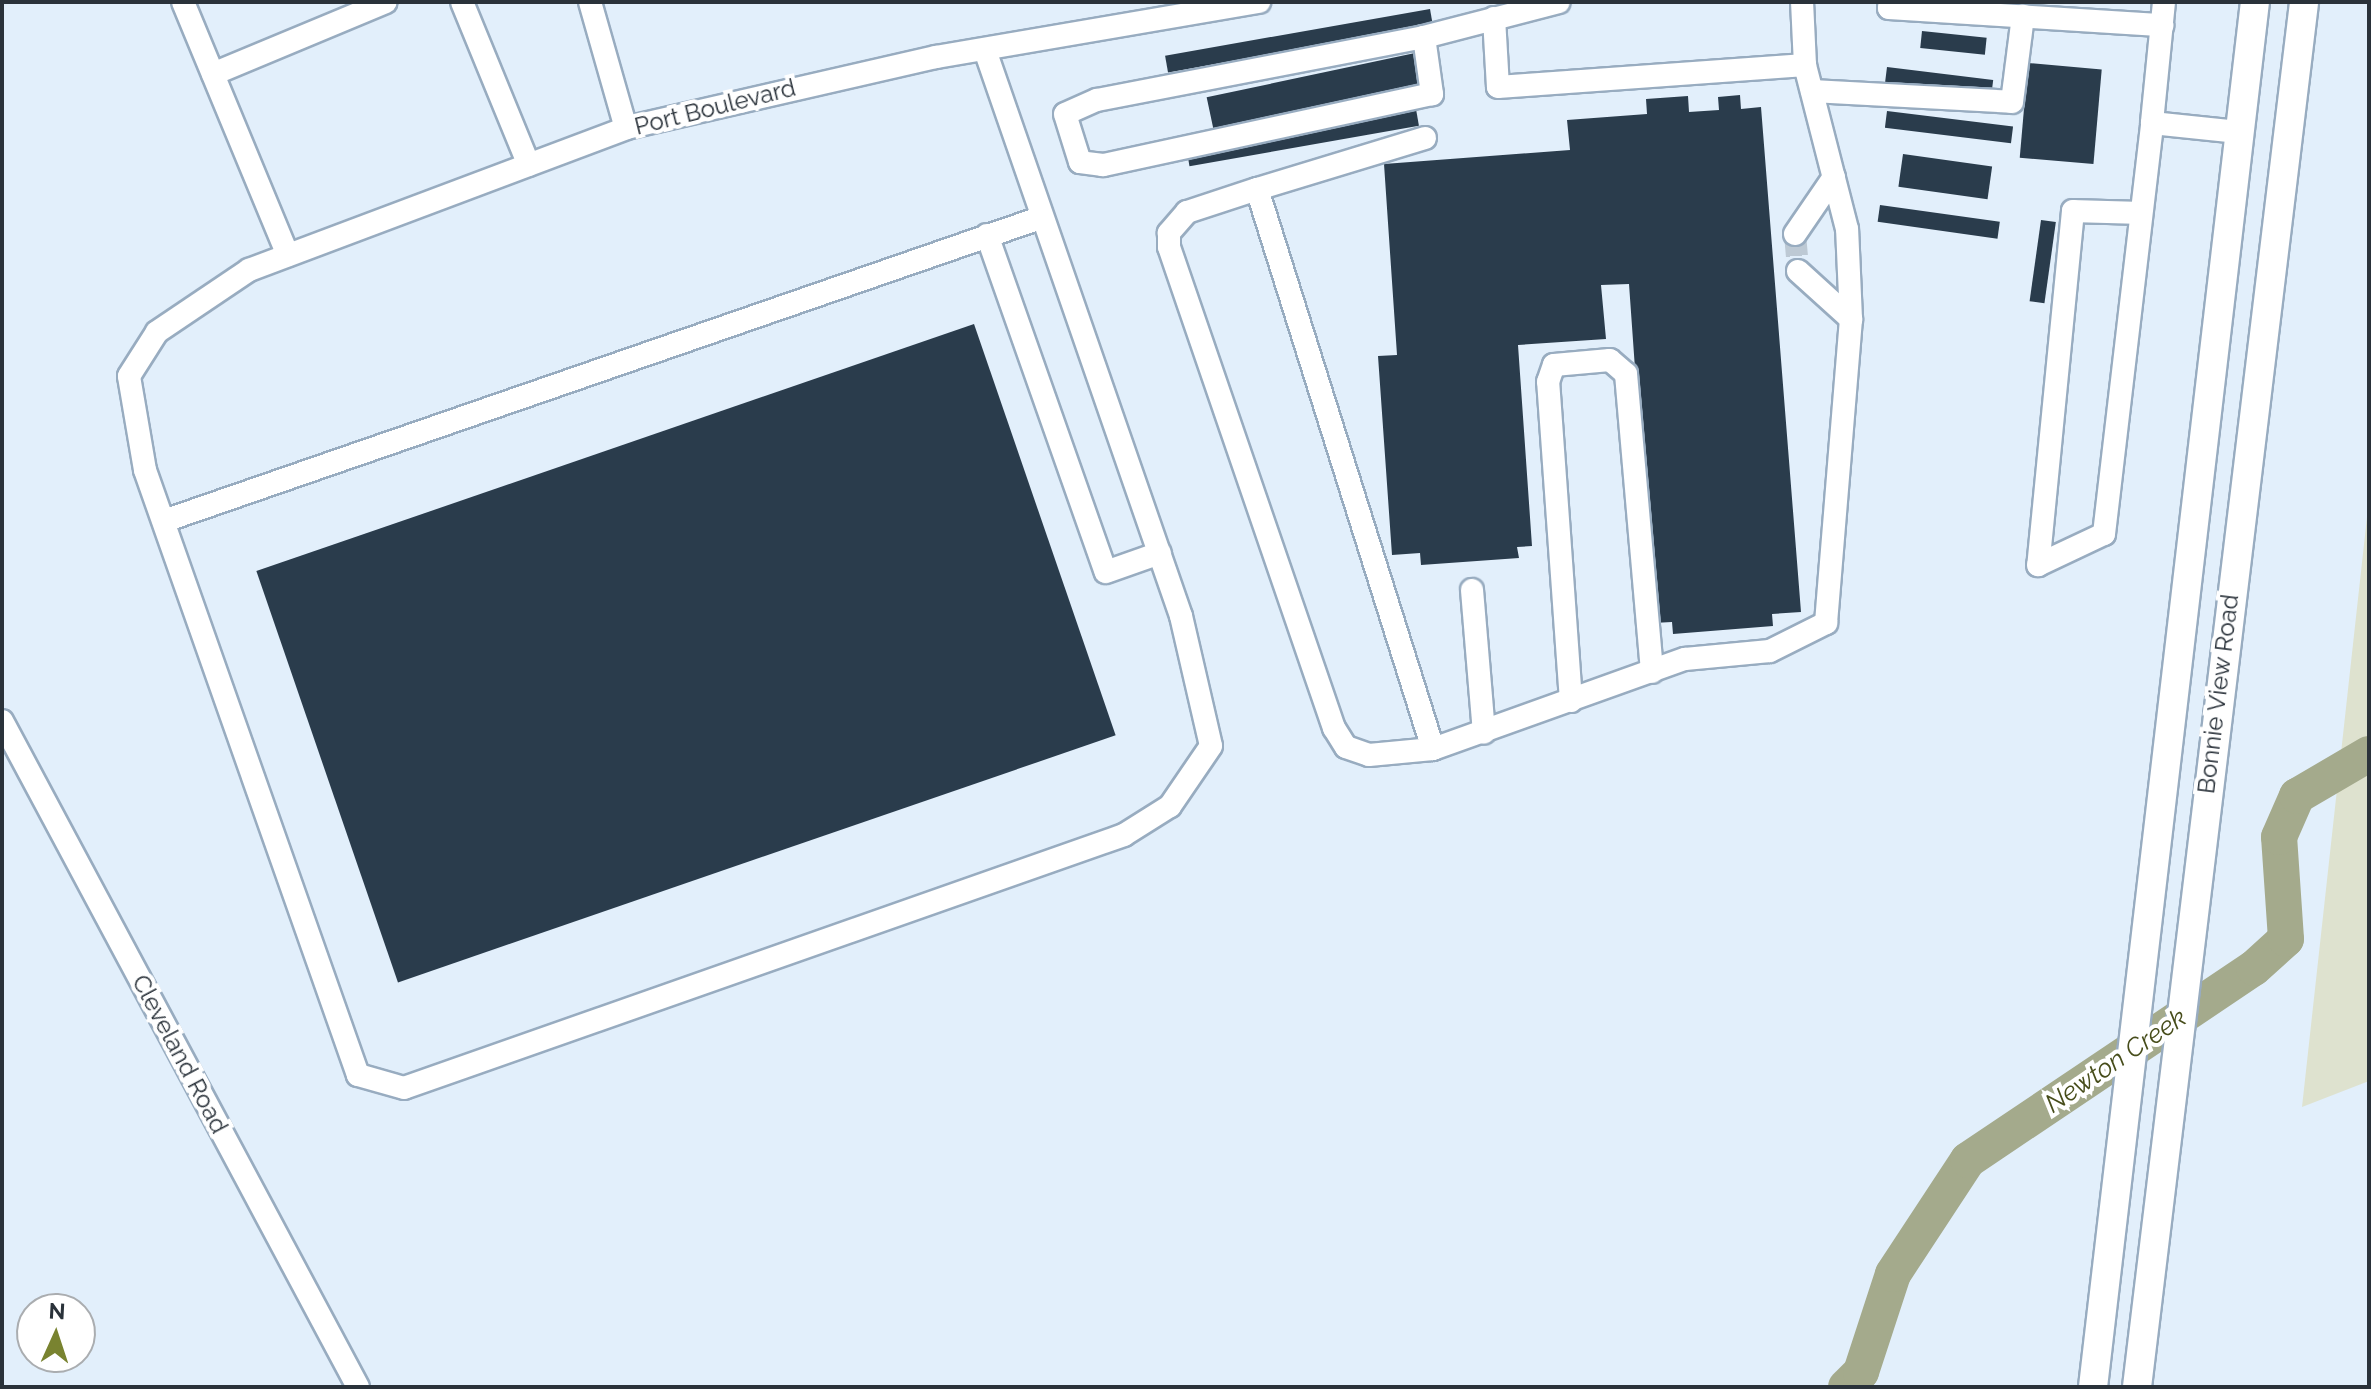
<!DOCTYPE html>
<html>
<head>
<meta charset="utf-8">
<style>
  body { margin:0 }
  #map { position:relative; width:2371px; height:1389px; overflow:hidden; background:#e2effb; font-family:Raleway,sans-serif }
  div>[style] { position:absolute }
  .green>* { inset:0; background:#dee2cf }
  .river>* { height:36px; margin:-18px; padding:0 18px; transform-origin:18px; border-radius:18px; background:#a4aa8c }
  .building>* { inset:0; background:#2a3c4c; transform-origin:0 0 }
  .minor-tunnel>* { height:22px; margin-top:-11px; transform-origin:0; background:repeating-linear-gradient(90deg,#bdc9d4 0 22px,transparent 0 33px) }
  .roads { filter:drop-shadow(2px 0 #98acc0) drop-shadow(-2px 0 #98acc0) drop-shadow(0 2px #98acc0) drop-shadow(0 -2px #98acc0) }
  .minor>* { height:22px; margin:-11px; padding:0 11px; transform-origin:11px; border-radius:11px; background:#fff }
  .major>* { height:28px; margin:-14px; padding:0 14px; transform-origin:14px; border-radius:14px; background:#fff }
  span { translate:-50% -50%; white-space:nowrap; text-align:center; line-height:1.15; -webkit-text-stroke:8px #fff; paint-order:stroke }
  .street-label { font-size:24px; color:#2a323a }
  .water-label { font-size:26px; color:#474d1b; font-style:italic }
  .frame { position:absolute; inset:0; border:4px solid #2a323a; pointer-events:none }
  .north { position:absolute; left:16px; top:1293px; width:80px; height:80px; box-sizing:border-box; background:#fff; border:2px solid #aaadb0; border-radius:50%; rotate:3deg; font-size:22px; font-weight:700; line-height:32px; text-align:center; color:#2a323a }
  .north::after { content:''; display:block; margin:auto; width:28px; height:36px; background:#798330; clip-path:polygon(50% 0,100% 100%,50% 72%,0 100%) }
</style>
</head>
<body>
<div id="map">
  <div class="green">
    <i style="clip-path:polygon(2369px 499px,2369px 1081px,2302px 1107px)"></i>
  </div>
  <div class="river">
    <i style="left:1846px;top:1387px;width:21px;rotate:-45deg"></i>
    <i style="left:1861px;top:1372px;width:103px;rotate:-71.9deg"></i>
    <i style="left:1893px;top:1274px;width:136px;rotate:-56.7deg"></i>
    <i style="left:1968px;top:1160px;width:344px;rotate:-33.9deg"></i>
    <i style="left:2254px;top:968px;width:43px;rotate:-42.2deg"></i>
    <i style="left:2286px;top:939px;width:102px;rotate:-93.9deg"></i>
    <i style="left:2279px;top:837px;width:45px;rotate:-66.3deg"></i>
    <i style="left:2297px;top:796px;width:83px;rotate:-30.3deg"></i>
  </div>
  <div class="building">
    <i style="left:1430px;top:9px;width:17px;height:269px;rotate:80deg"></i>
    <i style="left:1922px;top:31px;width:65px;height:17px;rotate:6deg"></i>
    <i style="left:1415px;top:53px;width:34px;height:213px;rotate:78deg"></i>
    <i style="left:2028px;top:63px;width:74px;height:95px;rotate:5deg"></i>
    <i style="left:1887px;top:67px;width:107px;height:17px;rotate:7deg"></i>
    <i style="clip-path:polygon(1740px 95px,1741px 109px,1761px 107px,1801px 612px,1772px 614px,1773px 626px,1673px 634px,1672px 622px,1653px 623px,1629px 284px,1601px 285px,1606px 339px,1518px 345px,1532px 546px,1517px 547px,1519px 558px,1421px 565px,1420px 553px,1392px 555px,1378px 356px,1397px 355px,1384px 164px,1570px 150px,1567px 120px,1647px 114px,1646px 99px,1688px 96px,1689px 112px,1719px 110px,1718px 97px)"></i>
    <i style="left:1416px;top:109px;width:17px;height:233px;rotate:80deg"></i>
    <i style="left:1887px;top:111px;width:127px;height:17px;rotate:7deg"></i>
    <i style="left:1903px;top:154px;width:90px;height:33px;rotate:8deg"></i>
    <i style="left:1880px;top:205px;width:121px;height:17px;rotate:8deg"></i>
    <i style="left:2041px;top:220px;width:15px;height:82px;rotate:8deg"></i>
    <i style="left:974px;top:324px;width:435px;height:759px;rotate:71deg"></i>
  </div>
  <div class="minor-tunnel">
    <i style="left:1795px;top:234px;width:37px;rotate:85deg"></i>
  </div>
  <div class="roads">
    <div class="minor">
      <i style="left:183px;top:2px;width:274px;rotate:67.5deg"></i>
      <i style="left:462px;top:2px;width:176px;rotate:67.7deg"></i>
      <i style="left:590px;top:2px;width:131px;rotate:74.1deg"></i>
      <i style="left:1890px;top:2px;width:6px;rotate:99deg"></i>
      <i style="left:1889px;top:8px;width:274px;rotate:3.6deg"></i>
      <i style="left:2164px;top:2px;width:122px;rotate:95.7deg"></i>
      <i style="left:2152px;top:123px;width:87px;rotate:5.9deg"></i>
      <i style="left:1494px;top:18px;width:69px;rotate:86.7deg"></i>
      <i style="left:1498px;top:87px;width:308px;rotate:-4.1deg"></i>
      <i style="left:1424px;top:37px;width:58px;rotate:82deg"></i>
      <i style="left:1432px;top:94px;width:337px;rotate:167.8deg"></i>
      <i style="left:1103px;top:165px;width:23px;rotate:-173deg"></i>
      <i style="left:1080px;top:162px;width:50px;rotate:-107.4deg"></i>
      <i style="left:1065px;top:114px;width:35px;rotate:-24deg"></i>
      <i style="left:1097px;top:100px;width:333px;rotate:-10.9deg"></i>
      <i style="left:1424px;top:37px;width:139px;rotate:-14.5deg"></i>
      <i style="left:985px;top:50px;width:599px;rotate:70.9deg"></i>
      <i style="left:1181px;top:616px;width:133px;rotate:77deg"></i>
      <i style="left:1211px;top:746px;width:73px;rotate:124.3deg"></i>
      <i style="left:1170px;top:806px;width:54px;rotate:147.8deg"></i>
      <i style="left:1124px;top:835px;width:763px;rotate:160.64deg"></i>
      <i style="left:404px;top:1088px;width:48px;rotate:-164.2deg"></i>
      <i style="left:358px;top:1075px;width:641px;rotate:-109.4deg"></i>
      <i style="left:145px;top:470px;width:95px;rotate:-99.7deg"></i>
      <i style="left:129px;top:376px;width:52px;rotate:-57.5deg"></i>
      <i style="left:157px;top:332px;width:111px;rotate:-34deg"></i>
      <i style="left:249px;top:270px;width:403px;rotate:-20.6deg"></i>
      <i style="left:626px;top:128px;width:318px;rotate:-12.9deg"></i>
      <i style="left:936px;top:57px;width:328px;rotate:-9.7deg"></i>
      <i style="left:213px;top:74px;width:187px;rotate:-22.6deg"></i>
      <i style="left:1812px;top:91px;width:200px;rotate:3.1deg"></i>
      <i style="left:2012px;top:102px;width:87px;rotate:-82.7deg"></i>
      <i style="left:1425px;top:138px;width:176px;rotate:163.1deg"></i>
      <i style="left:1257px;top:189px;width:587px;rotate:72.55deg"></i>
      <i style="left:1433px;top:749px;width:268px;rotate:-19.7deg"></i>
      <i style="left:1685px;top:659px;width:85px;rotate:-5.4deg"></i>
      <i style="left:1770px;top:651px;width:63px;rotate:-26.6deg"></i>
      <i style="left:1826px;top:623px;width:305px;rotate:-85.3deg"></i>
      <i style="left:1851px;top:319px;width:90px;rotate:-92.5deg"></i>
      <i style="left:1847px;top:229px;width:169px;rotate:-104.4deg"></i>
      <i style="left:1805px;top:65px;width:63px;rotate:-92.7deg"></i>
      <i style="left:1257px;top:189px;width:74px;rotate:161.8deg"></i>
      <i style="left:1187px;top:212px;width:28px;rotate:131deg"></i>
      <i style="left:1169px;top:233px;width:14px;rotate:90deg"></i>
      <i style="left:1169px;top:247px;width:509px;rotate:71.07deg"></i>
      <i style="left:1334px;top:728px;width:22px;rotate:58deg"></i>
      <i style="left:1346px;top:747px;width:24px;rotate:19deg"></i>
      <i style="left:1369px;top:755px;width:64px;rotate:-5.4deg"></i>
      <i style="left:2141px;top:213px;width:68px;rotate:-178.3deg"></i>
      <i style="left:2073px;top:211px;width:356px;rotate:95.6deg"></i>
      <i style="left:2038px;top:565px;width:73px;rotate:-25.2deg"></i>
      <i style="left:2104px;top:534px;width:414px;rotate:-83.3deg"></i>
      <i style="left:1795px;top:234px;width:69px;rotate:-55.6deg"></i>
      <i style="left:987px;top:235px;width:357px;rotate:70.6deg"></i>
      <i style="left:1106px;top:572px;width:57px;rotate:-19.4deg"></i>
      <i style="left:1798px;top:271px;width:72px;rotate:42.2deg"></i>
      <i style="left:164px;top:521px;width:927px;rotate:-19.08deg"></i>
      <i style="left:1472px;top:590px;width:143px;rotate:85.2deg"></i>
      <i style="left:1571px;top:701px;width:320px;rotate:-94.1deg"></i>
      <i style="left:1548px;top:382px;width:18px;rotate:-71deg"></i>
      <i style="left:1554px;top:365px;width:56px;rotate:-5.1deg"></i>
      <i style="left:1610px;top:360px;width:21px;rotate:41deg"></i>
      <i style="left:1626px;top:374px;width:299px;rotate:85deg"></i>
      <i style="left:2px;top:721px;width:755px;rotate:61.87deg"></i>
    </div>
    <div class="major">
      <i style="left:2093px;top:1387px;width:1394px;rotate:-83.33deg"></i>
      <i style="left:2137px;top:1387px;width:1395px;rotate:-83.12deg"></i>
    </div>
  </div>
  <div class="street-label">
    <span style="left:715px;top:107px;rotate:-14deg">Port Boulevard</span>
    <span style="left:2218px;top:694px;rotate:-83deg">Bonnie View Road</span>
    <span style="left:180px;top:1054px;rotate:62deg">Cleveland Road</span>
  </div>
  <div class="water-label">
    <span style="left:2116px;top:1061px;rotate:-34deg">Newton Creek</span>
  </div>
  <div class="frame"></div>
  <div class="north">N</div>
</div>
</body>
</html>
